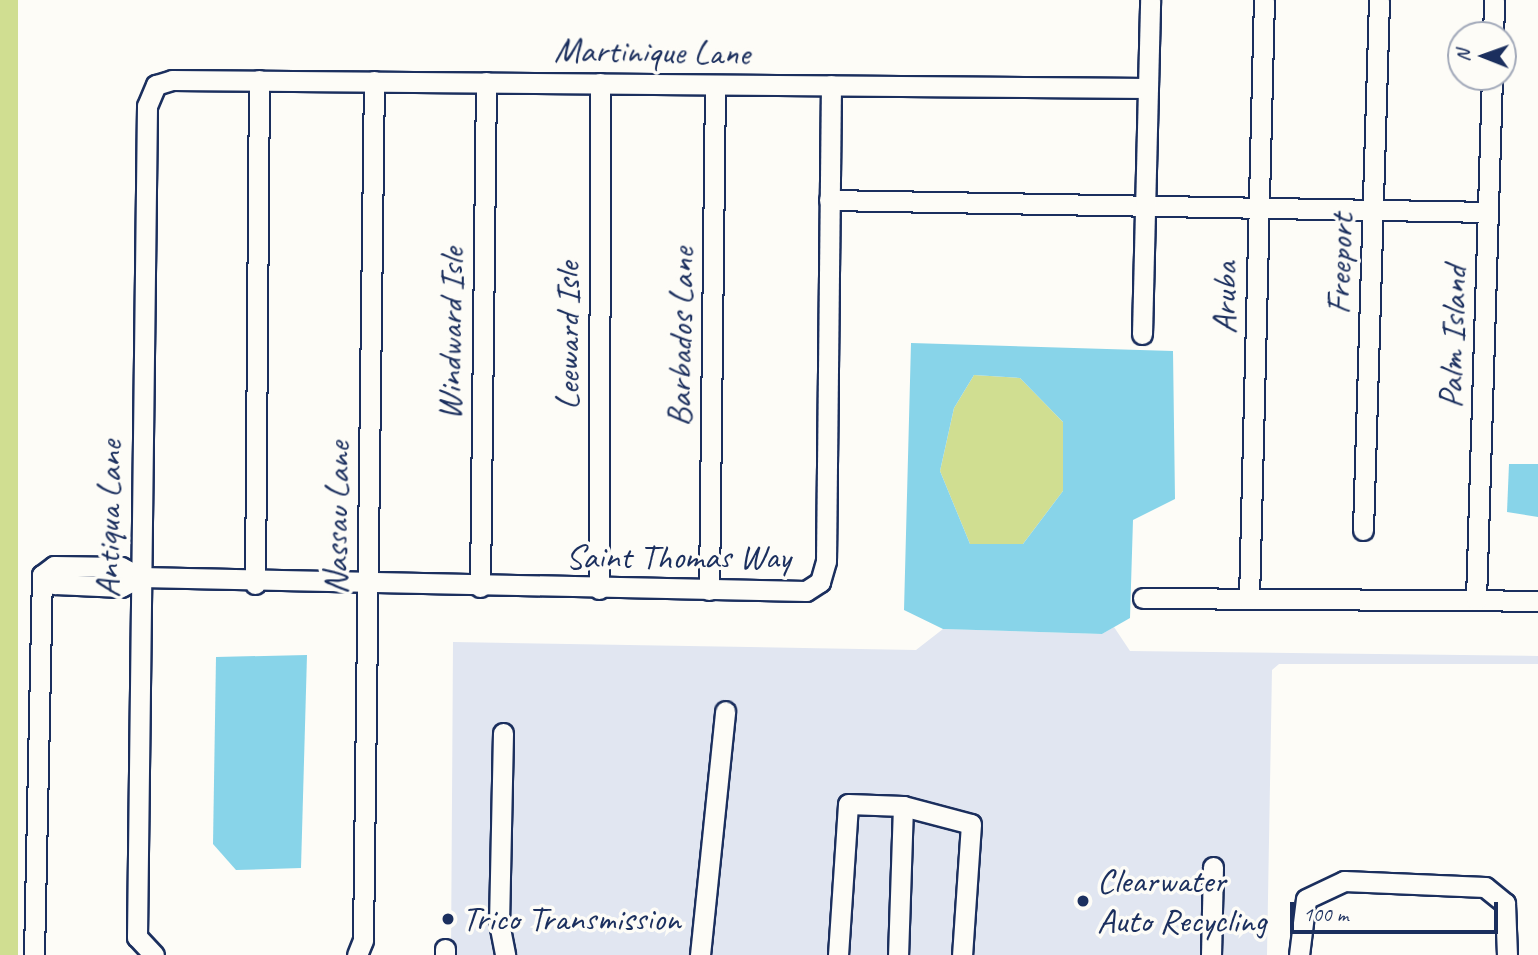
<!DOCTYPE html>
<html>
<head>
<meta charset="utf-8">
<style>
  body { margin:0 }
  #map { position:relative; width:1538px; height:955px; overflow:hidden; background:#fdfcf7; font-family:Caveat,sans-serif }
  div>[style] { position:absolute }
  .built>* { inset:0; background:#e1e6f1 }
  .green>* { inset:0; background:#d0de91; transform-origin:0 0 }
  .water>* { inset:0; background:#88d4e9 }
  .roads { filter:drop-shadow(2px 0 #1b2f5e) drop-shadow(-2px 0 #1b2f5e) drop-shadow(0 2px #1b2f5e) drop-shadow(0 -2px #1b2f5e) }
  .minor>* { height:19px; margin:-9.5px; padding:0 9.5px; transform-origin:9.5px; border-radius:9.5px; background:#fdfcf7 }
  .dots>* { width:19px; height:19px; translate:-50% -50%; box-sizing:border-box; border:4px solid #fdfcf7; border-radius:50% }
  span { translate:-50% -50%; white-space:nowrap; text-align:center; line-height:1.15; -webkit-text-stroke:7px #fdfcf7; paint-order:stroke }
  .street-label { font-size:35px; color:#1b2f5e }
  .poi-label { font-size:35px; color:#1b2f5e }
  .left { translate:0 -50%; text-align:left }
  .north { position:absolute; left:1447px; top:21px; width:70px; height:70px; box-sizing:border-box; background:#fdfcf7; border:2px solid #a3aaba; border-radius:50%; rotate:271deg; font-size:19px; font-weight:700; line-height:28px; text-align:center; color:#1b2f5e }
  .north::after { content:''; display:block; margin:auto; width:24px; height:32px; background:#1b2f5e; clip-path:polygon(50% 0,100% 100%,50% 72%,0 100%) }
  .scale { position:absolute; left:1290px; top:902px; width:208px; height:32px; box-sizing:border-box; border:4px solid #1b2f5e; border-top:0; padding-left:9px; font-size:21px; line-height:24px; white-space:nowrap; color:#1b2f5e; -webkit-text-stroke:5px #fdfcf7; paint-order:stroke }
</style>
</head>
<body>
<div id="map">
  <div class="built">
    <i style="clip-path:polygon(1114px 627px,1130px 651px,1538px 656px,1538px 664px,1279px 664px,1272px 670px,1267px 955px,451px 955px,453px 642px,916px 650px,943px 629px,1102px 634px)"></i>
  </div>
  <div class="green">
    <i style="left:0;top:0;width:18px;height:955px"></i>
    <i style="clip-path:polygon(974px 375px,1020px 378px,1063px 422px,1063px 491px,1023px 544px,970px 544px,940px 471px,954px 408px)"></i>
  </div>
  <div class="water">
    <i style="clip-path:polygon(evenodd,911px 343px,1173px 351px,1175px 499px,1133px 520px,1130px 618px,1102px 634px,943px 629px,904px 610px,911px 343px,974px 375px,1020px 378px,1063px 422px,1063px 491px,1023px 544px,970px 544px,940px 471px,954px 408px,974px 375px)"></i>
    <i style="clip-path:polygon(1509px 464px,1538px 464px,1538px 517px,1507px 512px)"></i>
    <i style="clip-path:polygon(307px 655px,301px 868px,236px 870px,213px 844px,216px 657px)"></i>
  </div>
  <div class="roads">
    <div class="minor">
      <i style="left:1493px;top:35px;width:35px;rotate:-88deg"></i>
      <i style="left:829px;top:200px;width:659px;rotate:1.04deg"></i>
      <i style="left:1142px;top:334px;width:334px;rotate:-88.6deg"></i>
      <i style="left:1363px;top:530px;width:530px;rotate:-88.27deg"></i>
      <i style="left:42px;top:575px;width:16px;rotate:35deg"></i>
      <i style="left:55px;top:584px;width:66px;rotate:2.6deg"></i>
      <i style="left:121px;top:587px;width:21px;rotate:-28deg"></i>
      <i style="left:140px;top:577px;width:666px;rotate:1.2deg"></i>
      <i style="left:806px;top:591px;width:17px;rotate:-33deg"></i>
      <i style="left:820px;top:582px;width:22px;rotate:-74deg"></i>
      <i style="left:826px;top:561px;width:476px;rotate:-89.4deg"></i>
      <i style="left:42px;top:575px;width:15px;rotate:-37deg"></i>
      <i style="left:54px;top:566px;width:67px;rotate:0.9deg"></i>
      <i style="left:121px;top:567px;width:21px;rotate:28deg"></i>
      <i style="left:255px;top:584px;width:504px;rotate:-89.55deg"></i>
      <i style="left:480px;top:587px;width:505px;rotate:-89.32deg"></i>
      <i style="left:599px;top:589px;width:506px;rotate:-89.89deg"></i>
      <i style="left:709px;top:590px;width:505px;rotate:-89.32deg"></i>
      <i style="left:1143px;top:598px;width:395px;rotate:0.4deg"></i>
      <i style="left:1249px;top:599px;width:599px;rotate:-88.57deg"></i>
      <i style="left:1476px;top:600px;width:523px;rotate:-88.25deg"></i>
      <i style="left:503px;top:733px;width:190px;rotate:91.2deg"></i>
      <i style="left:499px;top:923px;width:33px;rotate:79deg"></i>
      <i style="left:903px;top:806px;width:70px;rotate:14.8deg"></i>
      <i style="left:971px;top:824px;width:131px;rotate:93.9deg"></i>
      <i style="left:34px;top:955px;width:380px;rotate:-88.8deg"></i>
      <i style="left:154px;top:955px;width:25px;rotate:-133deg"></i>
      <i style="left:137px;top:937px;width:831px;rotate:-89.31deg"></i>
      <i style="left:147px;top:106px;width:23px;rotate:-67deg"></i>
      <i style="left:156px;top:85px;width:17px;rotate:-17deg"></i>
      <i style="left:172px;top:80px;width:976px;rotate:0.47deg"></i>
      <i style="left:357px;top:955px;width:16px;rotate:-68deg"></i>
      <i style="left:363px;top:940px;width:859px;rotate:-89.27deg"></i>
      <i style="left:445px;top:955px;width:6px;rotate:-90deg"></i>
      <i style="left:700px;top:955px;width:245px;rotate:-84.1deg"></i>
      <i style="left:838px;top:955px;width:151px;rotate:-86.2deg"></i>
      <i style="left:848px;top:804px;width:55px;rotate:2.1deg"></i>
      <i style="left:903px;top:806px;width:149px;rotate:91.9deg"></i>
      <i style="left:1211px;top:955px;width:88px;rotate:-88.7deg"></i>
      <i style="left:1299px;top:955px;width:56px;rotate:-82.9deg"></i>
      <i style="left:1306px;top:899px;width:42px;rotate:-25.3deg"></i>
      <i style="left:1344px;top:881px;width:141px;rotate:2.4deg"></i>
      <i style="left:1485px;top:887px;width:26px;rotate:39deg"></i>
      <i style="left:1505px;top:903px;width:52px;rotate:87.8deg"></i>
    </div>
  </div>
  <div class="dots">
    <i style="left:1083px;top:901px;background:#1b2f5e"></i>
    <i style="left:448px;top:919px;background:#1b2f5e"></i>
  </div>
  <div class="street-label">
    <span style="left:652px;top:52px;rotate:1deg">Martinique Lane</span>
    <span style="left:1340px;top:264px;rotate:-88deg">Freeport</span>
    <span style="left:1225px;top:298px;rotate:-89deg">Aruba</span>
    <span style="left:451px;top:334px;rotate:-89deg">Windward Isle</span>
    <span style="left:568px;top:336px;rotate:-90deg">Leeward Isle</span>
    <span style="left:681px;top:337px;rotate:-89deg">Barbados Lane</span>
    <span style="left:1453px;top:337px;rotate:-88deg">Palm Island</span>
    <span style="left:337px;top:518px;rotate:-89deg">Nassau Lane</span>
    <span style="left:109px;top:519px;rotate:-89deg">Antiqua Lane</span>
    <span style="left:678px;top:557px">Saint Thomas Way</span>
  </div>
  <div class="poi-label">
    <span class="left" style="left:1097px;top:901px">Clearwater<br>Auto Recycling</span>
    <span class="left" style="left:462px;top:919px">Trico Transmission</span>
  </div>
  <div class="north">N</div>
  <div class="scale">100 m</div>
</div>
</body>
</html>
